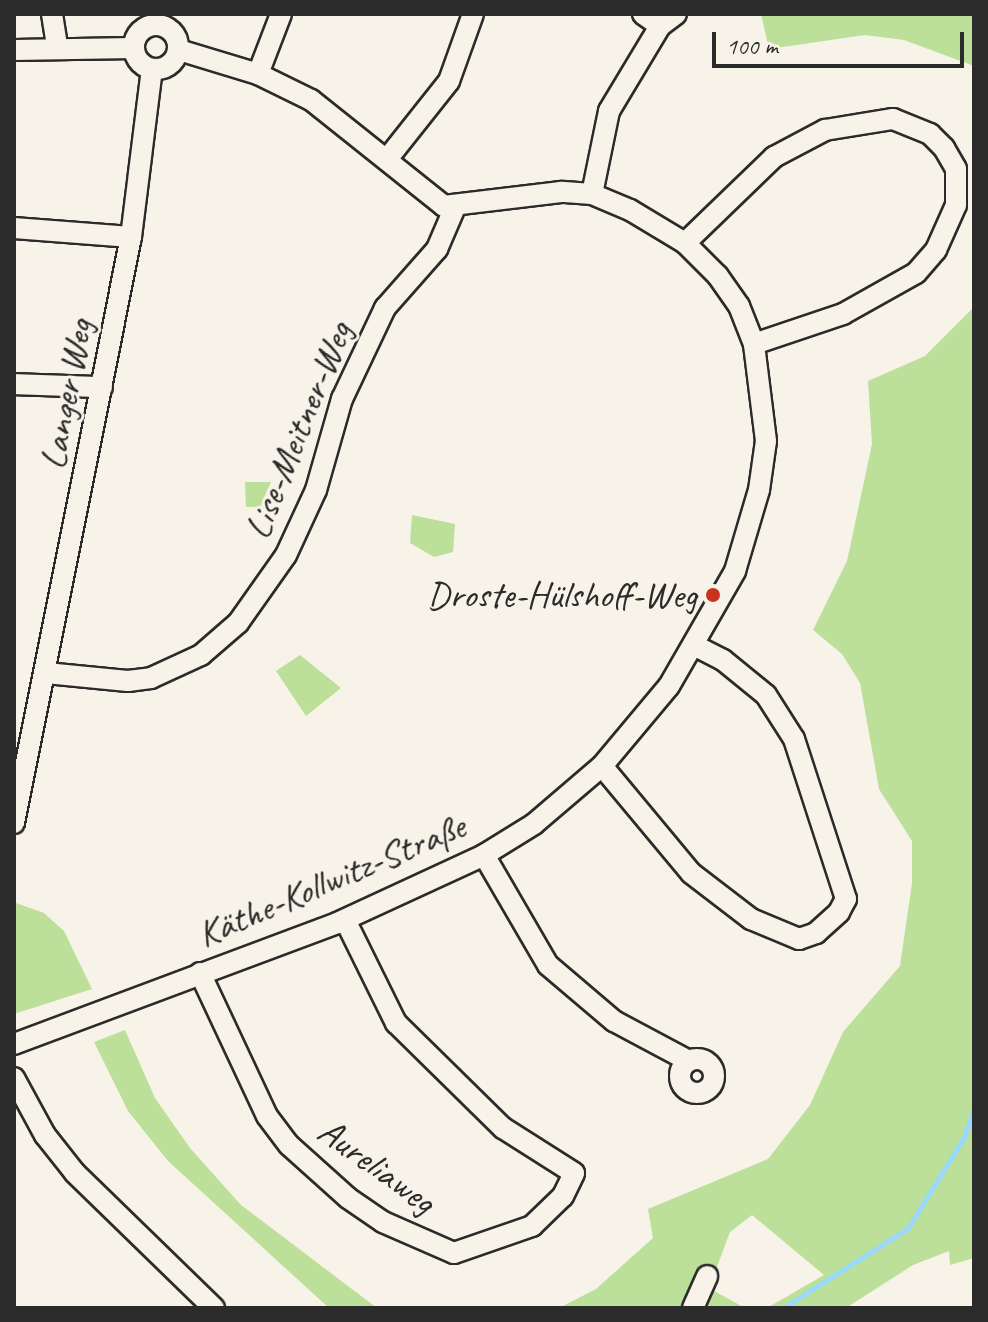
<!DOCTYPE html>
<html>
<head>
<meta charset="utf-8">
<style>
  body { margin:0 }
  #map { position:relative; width:988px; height:1322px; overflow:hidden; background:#f7f3e8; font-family:Caveat,sans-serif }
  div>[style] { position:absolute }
  .green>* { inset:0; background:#bce09a }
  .stream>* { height:5px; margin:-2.5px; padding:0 2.5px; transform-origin:2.5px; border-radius:2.5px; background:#9bd9fc }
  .roads { filter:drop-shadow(2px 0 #2b2b2b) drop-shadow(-2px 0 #2b2b2b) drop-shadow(0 2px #2b2b2b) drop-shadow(0 -2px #2b2b2b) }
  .minor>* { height:20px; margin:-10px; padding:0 10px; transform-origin:10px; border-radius:10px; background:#f7f3e8 }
  .minor>.ring { margin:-10px; padding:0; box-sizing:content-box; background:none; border:20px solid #f7f3e8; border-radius:50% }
  .dots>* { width:22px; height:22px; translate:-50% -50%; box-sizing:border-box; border:4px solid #f7f3e8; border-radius:50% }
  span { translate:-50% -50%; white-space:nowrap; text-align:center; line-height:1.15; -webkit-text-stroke:6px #f7f3e8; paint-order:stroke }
  .street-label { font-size:38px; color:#2b2b2b }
  .poi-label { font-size:38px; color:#2b2b2b }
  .right { translate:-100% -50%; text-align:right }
  .frame { position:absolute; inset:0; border:16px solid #2b2b2b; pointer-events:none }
  .scale { position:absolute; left:712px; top:32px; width:252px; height:36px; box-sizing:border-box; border:4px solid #2b2b2b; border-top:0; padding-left:10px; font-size:24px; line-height:28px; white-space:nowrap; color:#2b2b2b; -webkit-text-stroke:6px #f7f3e8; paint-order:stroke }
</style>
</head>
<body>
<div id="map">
  <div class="green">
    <i style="clip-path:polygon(761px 14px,974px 14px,974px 66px,904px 40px,865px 35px,769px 49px)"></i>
    <i style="clip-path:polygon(974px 307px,974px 1258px,950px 1265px,949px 1251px,913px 1265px,846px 1308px,767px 1308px,824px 1275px,752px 1215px,730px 1232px,709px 1288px,745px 1308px,559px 1308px,596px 1289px,653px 1238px,648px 1209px,768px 1159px,810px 1105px,843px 1032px,900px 966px,912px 883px,912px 841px,879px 789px,860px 683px,842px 654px,813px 630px,847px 561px,872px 444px,868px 381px,925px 356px)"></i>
    <i style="clip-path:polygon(245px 482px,271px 482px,260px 507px,246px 507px)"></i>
    <i style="clip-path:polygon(412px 515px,455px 524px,453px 552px,434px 557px,410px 543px)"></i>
    <i style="clip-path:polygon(300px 655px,341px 688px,306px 716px,276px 671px)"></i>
    <i style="clip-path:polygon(16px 903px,44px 913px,64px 931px,92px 989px,14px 1014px)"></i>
    <i style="clip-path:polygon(125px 1030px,155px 1098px,190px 1148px,241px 1205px,377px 1308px,329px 1308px,168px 1161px,128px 1111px,94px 1042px)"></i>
  </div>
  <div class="stream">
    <i style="left:783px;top:1308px;width:148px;rotate:-32.6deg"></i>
    <i style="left:908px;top:1228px;width:107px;rotate:-58.4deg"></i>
    <i style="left:964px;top:1137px;width:31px;rotate:-71deg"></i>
  </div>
  <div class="roads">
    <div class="minor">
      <i style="left:52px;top:14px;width:33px;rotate:81deg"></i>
      <i style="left:643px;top:14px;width:21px;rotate:35deg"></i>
      <i style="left:660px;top:26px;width:20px;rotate:-37deg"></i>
      <i class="ring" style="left:134px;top:25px;width:24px;height:24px"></i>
      <i style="left:14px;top:50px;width:120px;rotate:-1deg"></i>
      <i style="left:258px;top:74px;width:64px;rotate:-69deg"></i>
      <i style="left:388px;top:158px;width:98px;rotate:-51.6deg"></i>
      <i style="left:449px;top:81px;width:71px;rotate:-70.3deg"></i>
      <i style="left:592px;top:194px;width:85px;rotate:-78.4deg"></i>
      <i style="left:609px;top:111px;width:99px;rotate:-59deg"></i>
      <i style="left:14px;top:228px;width:117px;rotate:4.4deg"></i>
      <i style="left:685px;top:243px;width:124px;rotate:-44deg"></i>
      <i style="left:774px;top:157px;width:58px;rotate:-27.9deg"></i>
      <i style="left:825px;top:130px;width:69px;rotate:-9.2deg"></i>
      <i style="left:893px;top:119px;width:40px;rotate:22deg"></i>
      <i style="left:930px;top:134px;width:20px;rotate:45deg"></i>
      <i style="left:944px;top:148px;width:24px;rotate:60deg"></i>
      <i style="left:956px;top:169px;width:36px;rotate:90deg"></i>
      <i style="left:956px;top:205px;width:49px;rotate:114deg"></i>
      <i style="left:936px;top:250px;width:30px;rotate:131deg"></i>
      <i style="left:916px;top:273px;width:84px;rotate:150.7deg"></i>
      <i style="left:843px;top:314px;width:94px;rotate:161.4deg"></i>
      <i style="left:14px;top:384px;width:88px;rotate:2deg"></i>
      <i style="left:46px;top:673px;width:82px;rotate:5.6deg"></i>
      <i style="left:128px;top:681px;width:23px;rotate:-7deg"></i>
      <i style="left:151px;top:678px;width:55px;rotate:-24.7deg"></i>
      <i style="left:201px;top:655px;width:49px;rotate:-40.9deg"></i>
      <i style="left:238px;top:623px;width:83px;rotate:-54.8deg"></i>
      <i style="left:286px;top:555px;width:72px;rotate:-65.2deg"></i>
      <i style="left:316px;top:490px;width:95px;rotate:-74.1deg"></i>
      <i style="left:342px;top:399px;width:101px;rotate:-64.7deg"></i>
      <i style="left:385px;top:308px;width:79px;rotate:-48.6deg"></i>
      <i style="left:437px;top:249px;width:46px;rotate:-66.8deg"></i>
      <i style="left:602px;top:766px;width:139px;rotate:50.2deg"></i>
      <i style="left:691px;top:873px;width:76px;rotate:37.5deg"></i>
      <i style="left:751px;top:919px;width:52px;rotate:22.6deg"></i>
      <i style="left:799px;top:939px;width:18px;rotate:-19deg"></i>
      <i style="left:816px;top:933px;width:31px;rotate:-42deg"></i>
      <i style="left:839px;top:912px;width:15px;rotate:-62deg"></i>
      <i style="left:846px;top:899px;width:168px;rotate:-108deg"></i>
      <i style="left:794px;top:739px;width:52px;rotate:-122.5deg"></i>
      <i style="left:766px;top:695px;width:55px;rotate:-140.9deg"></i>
      <i style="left:723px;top:660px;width:30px;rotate:-153deg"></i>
      <i style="left:14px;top:823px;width:598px;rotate:-78.71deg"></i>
      <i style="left:131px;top:237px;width:169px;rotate:-82.9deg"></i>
      <i style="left:484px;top:855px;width:127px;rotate:59.8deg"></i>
      <i style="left:548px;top:965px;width:87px;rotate:40.3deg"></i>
      <i style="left:614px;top:1021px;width:85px;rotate:28.1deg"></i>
      <i style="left:200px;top:973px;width:158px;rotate:64.9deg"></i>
      <i style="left:267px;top:1116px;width:36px;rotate:53deg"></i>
      <i style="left:289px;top:1145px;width:79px;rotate:41.9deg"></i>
      <i style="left:348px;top:1198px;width:42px;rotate:34.4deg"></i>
      <i style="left:383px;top:1222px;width:77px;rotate:23.6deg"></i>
      <i style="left:454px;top:1253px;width:83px;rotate:-19.1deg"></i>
      <i style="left:532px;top:1226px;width:43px;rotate:-44.1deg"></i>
      <i style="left:563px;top:1196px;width:25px;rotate:-64deg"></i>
      <i style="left:574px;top:1173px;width:84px;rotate:-147.6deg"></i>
      <i style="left:503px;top:1128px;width:150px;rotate:-135.5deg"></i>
      <i style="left:396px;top:1023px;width:115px;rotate:-116.3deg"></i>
      <i style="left:14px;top:1044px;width:345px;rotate:-20.5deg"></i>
      <i style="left:337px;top:923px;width:162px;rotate:-24.8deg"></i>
      <i style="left:484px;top:855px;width:59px;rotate:-31.8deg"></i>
      <i style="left:534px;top:824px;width:89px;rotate:-40.5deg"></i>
      <i style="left:602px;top:766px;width:104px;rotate:-50.1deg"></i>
      <i style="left:669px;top:686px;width:133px;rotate:-60.1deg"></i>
      <i style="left:735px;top:571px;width:84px;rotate:-73.5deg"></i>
      <i style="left:759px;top:490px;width:49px;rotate:-81.9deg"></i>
      <i style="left:766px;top:441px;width:98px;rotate:-97.1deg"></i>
      <i style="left:754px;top:344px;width:41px;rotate:-111.5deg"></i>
      <i style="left:739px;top:306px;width:37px;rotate:-125deg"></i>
      <i style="left:718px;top:276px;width:47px;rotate:-135deg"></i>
      <i style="left:685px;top:243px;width:64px;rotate:-149deg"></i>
      <i style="left:630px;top:210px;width:41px;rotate:-157.2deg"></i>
      <i style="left:592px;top:194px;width:31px;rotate:-176deg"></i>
      <i style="left:561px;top:192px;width:118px;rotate:173.2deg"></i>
      <i style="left:444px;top:206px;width:170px;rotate:-141.4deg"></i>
      <i style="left:311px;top:100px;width:59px;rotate:-153.9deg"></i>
      <i style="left:258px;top:74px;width:83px;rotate:-163.1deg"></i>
      <i class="ring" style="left:680px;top:1059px;width:14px;height:14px"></i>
      <i style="left:14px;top:1078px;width:65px;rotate:61.5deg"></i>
      <i style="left:45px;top:1135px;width:48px;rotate:51.7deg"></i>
      <i style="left:75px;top:1173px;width:194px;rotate:44.2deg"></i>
      <i style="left:693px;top:1308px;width:35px;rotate:-66deg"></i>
    </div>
  </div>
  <div class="dots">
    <i style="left:713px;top:595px;background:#c8321e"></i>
  </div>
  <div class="street-label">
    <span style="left:66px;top:394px;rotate:-79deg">Langer Weg</span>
    <span style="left:298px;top:430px;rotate:-68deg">Lise-Meitner-Weg</span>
    <span style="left:331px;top:880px;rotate:-23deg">Käthe-Kollwitz-Straße</span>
    <span style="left:377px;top:1166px;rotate:36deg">Aureliaweg</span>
  </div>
  <div class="poi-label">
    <span class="right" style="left:697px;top:595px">Droste-Hülshoff-Weg</span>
  </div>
  <div class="frame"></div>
  <div class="scale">100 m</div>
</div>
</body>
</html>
